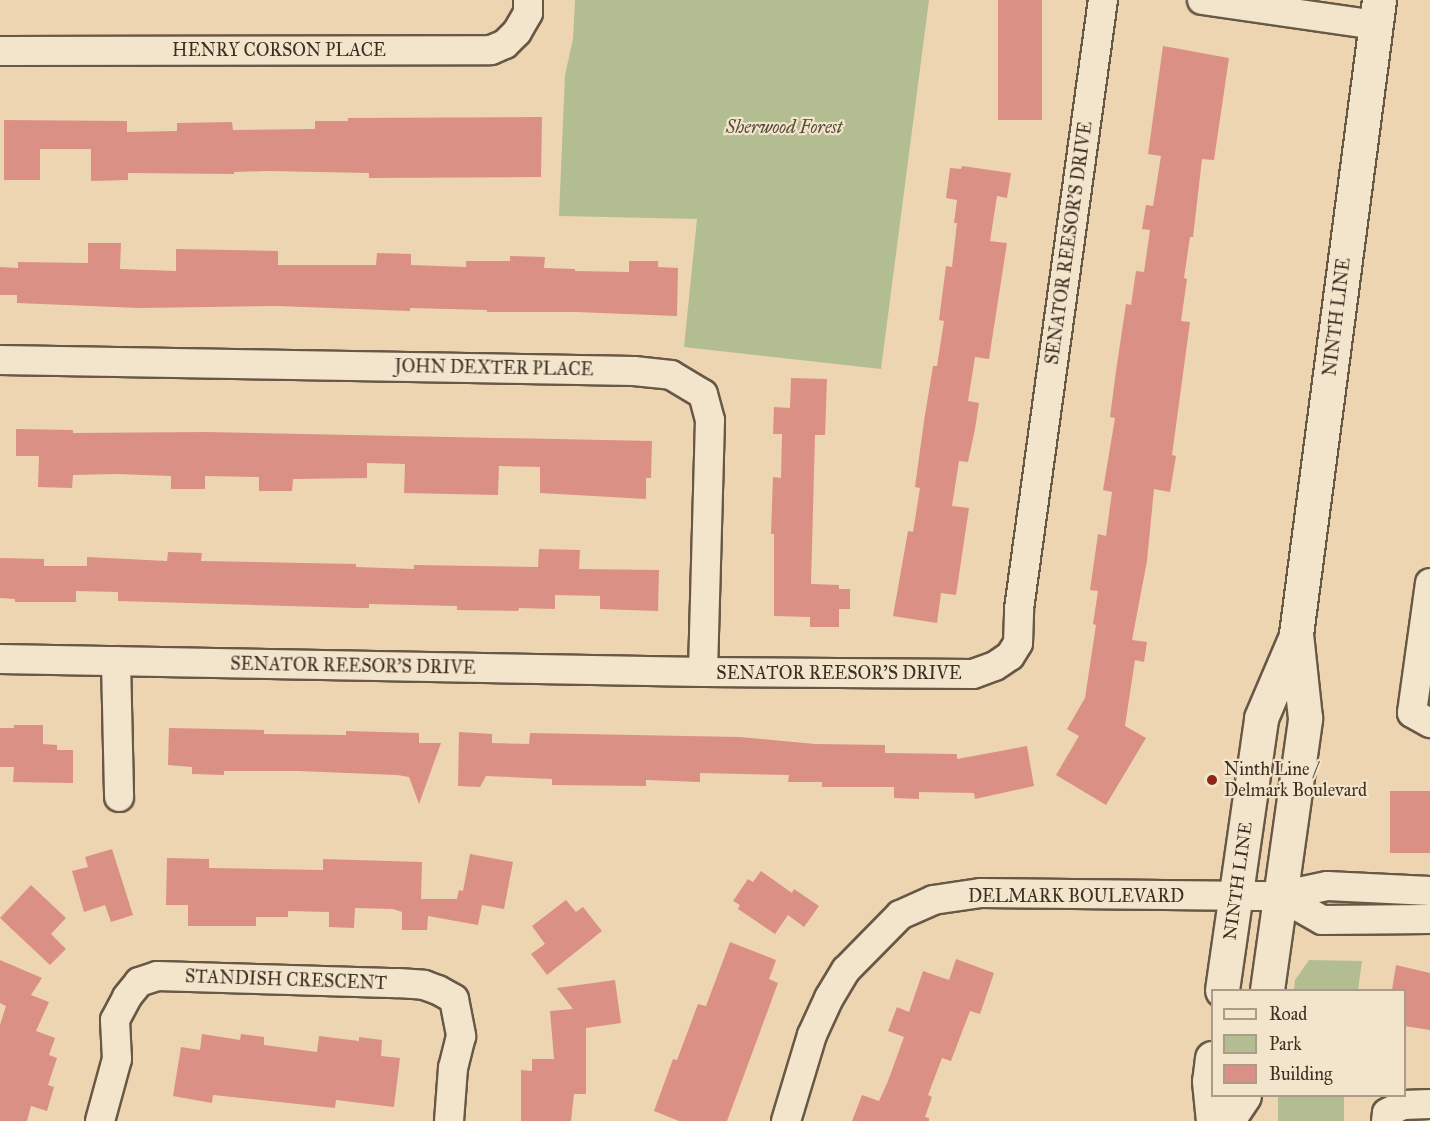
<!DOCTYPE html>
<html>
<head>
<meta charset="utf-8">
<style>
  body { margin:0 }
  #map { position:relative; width:1430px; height:1121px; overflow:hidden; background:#edd5b1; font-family:"IM FELL Great Primer",serif }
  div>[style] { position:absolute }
  .green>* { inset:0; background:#b2be91; transform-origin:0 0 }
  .building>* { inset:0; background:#db9085; transform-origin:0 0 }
  .roads { filter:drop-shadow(2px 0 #685846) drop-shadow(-2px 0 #685846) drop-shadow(0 2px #685846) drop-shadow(0 -2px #685846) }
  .minor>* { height:28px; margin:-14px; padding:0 14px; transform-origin:14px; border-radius:14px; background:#f3e4cc }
  .secondary>* { height:33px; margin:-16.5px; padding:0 16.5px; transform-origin:16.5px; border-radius:16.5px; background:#f3e4cc }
  .dots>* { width:16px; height:16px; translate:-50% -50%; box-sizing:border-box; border:3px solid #f3e4cc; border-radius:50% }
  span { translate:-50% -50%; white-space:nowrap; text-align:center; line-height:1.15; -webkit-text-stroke:4.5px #f3e4cc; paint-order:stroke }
  .street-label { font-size:18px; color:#3c2f22 }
  .park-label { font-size:18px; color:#544c38; font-style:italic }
  .poi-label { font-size:18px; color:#3c2f22 }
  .left { translate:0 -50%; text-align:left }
  .legend { position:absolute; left:1211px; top:989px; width:195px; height:108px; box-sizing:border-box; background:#f3e4cc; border:2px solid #aa9c88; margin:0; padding:8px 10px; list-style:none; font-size:18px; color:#3c2f22 }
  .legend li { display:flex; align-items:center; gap:12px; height:30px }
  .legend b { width:30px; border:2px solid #aa9c88 }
</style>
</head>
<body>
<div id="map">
  <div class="green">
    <i style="clip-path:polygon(575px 0,929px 0,881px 369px,684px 347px,697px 219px,559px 216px,565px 75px,573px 39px)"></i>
    <i style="clip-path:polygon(1309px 960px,1362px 961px,1358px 990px,1294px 990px,1295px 980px)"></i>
    <i style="left:1278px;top:1096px;width:66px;height:25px"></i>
  </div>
  <div class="building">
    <i style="left:998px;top:0;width:44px;height:120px"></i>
    <i style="clip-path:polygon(1163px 46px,1229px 58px,1214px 160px,1202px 159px,1193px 237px,1190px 237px,1184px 278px,1187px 279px,1181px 321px,1190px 322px,1172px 455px,1176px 456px,1170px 492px,1154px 489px,1147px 561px,1132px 640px,1147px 642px,1144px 662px,1135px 660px,1125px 726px,1146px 738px,1106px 805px,1056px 775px,1079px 736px,1067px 729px,1085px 698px,1096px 625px,1093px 624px,1098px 591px,1090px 590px,1098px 534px,1106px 536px,1112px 492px,1103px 490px,1115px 418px,1110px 417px,1116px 371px,1126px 304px,1131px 305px,1136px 271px,1144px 272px,1150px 230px,1142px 229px,1146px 205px,1153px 206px,1161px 156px,1148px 154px)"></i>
    <i style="clip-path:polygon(542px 117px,541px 177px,369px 178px,369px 173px,269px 171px,234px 172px,234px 174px,128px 173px,128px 180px,91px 181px,91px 149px,40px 149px,40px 180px,4px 180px,4px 120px,127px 121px,127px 132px,177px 131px,177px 123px,232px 122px,233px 130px,315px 129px,315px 121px,348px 121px,348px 118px)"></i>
    <i style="clip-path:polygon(962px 166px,1011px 173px,1007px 198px,997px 196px,990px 241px,1007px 243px,989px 359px,975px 357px,968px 401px,979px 403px,975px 429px,968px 462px,959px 461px,952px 506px,969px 508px,956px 595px,941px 593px,937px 623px,893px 616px,908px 531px,913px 532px,920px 488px,915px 487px,924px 421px,933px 366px,937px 366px,944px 321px,939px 320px,946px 266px,952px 267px,957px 223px,954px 223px,957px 200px,946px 198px,950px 168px,961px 169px)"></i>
    <i style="clip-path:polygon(88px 243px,121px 243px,120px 269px,176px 271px,176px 249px,278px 251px,278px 265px,376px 265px,377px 253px,411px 254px,411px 265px,466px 267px,466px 261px,510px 261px,510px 256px,545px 257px,544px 268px,575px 269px,575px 271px,629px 272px,629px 261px,658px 261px,658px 267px,678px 268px,677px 316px,576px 312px,487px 312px,487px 310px,410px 308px,410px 311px,277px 306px,139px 308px,17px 303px,17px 295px,0 295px,0 267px,18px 268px,18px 262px,88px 263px)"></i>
    <i style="clip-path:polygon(791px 378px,827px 379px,825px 435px,815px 435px,811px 584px,839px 585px,839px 589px,850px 589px,850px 609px,839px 609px,839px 627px,810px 627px,810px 617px,774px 616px,774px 534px,771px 534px,773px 477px,781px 478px,782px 434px,773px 434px,774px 407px,790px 408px)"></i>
    <i style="clip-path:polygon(16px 429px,73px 430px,73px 433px,206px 432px,652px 441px,651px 478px,646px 478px,646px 499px,540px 493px,540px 467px,499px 466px,498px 495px,404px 493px,405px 464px,367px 463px,367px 478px,293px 479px,292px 491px,259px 491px,259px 477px,205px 476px,205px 489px,171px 489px,171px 476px,116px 474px,73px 475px,72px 488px,38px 487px,39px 456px,16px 456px)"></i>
    <i style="clip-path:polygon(539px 549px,580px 550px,579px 569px,659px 570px,658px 611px,600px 609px,600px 596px,555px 595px,555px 609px,519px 608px,518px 611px,457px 610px,457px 606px,369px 604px,369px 608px,356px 608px,118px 601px,118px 592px,76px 591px,76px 602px,15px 602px,15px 599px,0 598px,0 558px,44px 559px,44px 566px,87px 566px,87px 557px,167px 561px,168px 552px,202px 553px,201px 561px,356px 564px,356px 567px,414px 569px,414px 565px,538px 567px)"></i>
    <i style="clip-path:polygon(14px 725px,43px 725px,43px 744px,57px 745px,57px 750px,73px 750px,73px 783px,13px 782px,14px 767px,0 767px,0 728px,14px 728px)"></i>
    <i style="clip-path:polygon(169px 728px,264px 730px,264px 734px,346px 735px,346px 731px,419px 733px,419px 743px,441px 743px,419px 804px,409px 777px,397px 775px,298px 771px,224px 771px,224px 775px,192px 774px,192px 767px,168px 765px)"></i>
    <i style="clip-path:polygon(459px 732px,492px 734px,492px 743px,529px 744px,530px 733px,739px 737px,815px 744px,885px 745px,885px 753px,957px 754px,957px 759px,1027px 746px,1034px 786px,975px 799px,974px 793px,919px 792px,919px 799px,894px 798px,894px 787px,822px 787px,822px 782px,788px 782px,789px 775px,700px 773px,700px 782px,646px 780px,646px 786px,552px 785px,552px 779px,486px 776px,480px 787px,458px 786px)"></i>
    <i style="left:1390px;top:791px;width:40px;height:62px"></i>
    <i style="clip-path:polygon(112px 849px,133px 915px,111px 922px,105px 905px,84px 912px,72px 871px,88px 867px,85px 857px)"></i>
    <i style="clip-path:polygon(470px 854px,513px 862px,504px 909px,482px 905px,478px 925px,428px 916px,427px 930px,402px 930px,402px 912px,393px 909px,355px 908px,354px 928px,329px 927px,329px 912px,288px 911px,288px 917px,256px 917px,256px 926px,188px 926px,188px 905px,166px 905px,167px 858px,209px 859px,209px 868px,323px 870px,323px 859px,422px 862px,421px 899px,457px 899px,459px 890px,463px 891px)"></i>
    <i style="clip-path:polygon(761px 871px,792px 893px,794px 889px,819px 906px,804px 927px,788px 915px,775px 934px,738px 909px,740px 905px,733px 901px,748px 879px,753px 882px)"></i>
    <i style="clip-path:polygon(31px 885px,66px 918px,51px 934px,66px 949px,50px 965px,0 918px)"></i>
    <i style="clip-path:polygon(566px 900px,576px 912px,583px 907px,602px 931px,547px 975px,531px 954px,545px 944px,532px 926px)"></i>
    <i style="clip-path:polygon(730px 942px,776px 960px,769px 979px,778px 983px,727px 1121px,679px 1121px,654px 1111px,673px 1059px,677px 1060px,698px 1004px,706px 1006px)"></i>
    <i style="clip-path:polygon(956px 959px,994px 973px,980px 1014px,970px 1011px,951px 1061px,942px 1058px,928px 1095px,932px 1097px,925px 1117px,929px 1118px,929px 1121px,852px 1121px,862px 1095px,879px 1101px,888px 1081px,904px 1037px,888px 1031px,897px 1007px,909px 1012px,923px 971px,949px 980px)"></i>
    <i style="clip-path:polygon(0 960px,42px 978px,31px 995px,49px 1002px,36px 1031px,55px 1038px,49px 1055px,57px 1058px,48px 1085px,54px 1087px,47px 1111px,31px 1106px,27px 1121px,0 1121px,0 1025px,6px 1006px,0 1003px)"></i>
    <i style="clip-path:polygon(1396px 965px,1430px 973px,1430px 1030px,1404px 1026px,1404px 990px,1392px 990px)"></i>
    <i style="clip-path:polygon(615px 980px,621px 1023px,586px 1028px,586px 1094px,574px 1094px,571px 1121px,521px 1121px,521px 1070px,532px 1071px,532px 1059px,554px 1059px,550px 1011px,573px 1009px,557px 988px)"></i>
    <i style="clip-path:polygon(202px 1034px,240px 1040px,241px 1034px,264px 1037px,264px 1045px,317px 1052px,319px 1036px,359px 1041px,359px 1037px,382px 1040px,381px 1056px,400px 1058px,394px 1107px,336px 1100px,335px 1108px,213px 1095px,212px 1103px,173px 1096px,181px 1047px,200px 1050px)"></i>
  </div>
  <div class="roads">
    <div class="minor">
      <i style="left:1202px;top:0;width:175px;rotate:8.2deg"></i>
      <i style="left:0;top:51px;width:491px;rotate:-0.1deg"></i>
      <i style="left:491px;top:50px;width:15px;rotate:-23deg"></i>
      <i style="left:505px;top:44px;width:17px;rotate:-45deg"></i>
      <i style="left:517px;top:32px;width:22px;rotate:-60deg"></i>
      <i style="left:528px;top:13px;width:13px;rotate:-90deg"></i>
      <i style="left:0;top:360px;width:634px;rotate:0.99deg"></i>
      <i style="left:634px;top:371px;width:37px;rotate:6deg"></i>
      <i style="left:671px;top:375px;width:37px;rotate:31deg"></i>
      <i style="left:703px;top:394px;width:27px;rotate:75deg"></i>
      <i style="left:710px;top:420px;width:252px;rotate:91.6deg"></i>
      <i style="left:1430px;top:583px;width:131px;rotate:97.9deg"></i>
      <i style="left:1412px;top:713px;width:21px;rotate:29deg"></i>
      <i style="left:0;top:659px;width:703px;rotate:1.06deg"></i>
      <i style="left:703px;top:672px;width:270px;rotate:0.4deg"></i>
      <i style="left:973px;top:674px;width:23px;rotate:-20deg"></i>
      <i style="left:995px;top:666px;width:18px;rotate:-34deg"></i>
      <i style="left:1010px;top:656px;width:15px;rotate:-58deg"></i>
      <i style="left:1018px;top:643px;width:34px;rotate:-88deg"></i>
      <i style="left:1019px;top:609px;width:615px;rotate:-82.15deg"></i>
      <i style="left:116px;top:661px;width:136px;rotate:88.7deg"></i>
      <i style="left:1280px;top:896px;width:48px;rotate:29.7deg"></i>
      <i style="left:1322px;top:920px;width:108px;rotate:-0.5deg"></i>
      <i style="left:100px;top:1121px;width:64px;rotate:-74.7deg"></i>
      <i style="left:117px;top:1059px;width:39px;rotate:-93deg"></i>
      <i style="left:115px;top:1020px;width:26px;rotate:-62deg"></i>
      <i style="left:127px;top:997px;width:19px;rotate:-51deg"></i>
      <i style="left:139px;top:982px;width:19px;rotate:-18deg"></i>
      <i style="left:157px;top:976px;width:241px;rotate:1.7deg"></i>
      <i style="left:398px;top:983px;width:26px;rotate:4deg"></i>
      <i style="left:424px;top:985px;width:15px;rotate:20deg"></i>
      <i style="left:438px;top:990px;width:18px;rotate:29deg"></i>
      <i style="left:454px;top:999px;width:38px;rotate:79deg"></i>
      <i style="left:461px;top:1036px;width:33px;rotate:104deg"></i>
      <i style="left:453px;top:1068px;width:53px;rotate:94.3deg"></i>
      <i style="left:786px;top:1121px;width:90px;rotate:-73.2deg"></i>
      <i style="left:812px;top:1035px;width:41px;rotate:-65.3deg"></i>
      <i style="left:829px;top:998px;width:33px;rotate:-59deg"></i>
      <i style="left:846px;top:970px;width:77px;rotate:-45.5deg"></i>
      <i style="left:900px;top:915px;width:36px;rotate:-24deg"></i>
      <i style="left:933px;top:900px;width:49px;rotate:-8.3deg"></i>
      <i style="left:981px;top:893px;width:299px;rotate:0.6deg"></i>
      <i style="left:1280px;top:896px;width:48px;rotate:-12deg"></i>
      <i style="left:1327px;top:886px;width:103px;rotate:2.8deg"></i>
      <i style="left:1386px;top:1121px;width:8px;rotate:-83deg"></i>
      <i style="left:1387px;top:1113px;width:18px;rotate:-27deg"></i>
      <i style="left:1403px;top:1105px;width:27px;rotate:-2deg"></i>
    </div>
    <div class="secondary">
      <i style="left:1222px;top:990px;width:275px;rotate:-81.8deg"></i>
      <i style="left:1261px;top:718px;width:89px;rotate:-66.9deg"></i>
      <i style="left:1267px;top:990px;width:275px;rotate:-82deg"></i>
      <i style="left:1305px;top:718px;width:84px;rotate:-96.1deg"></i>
      <i style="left:1296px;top:634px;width:639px;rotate:-82.54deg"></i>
      <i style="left:1212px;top:1058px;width:23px;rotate:97deg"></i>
      <i style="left:1209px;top:1081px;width:40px;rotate:84.3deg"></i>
      <i style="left:1227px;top:1121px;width:30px;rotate:-56deg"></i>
    </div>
  </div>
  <div class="dots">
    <i style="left:1212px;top:780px;background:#8f2418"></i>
  </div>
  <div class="street-label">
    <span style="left:279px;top:50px">HENRY CORSON PLACE</span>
    <span style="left:1069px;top:243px;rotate:-82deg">SENATOR REESOR'S DRIVE</span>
    <span style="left:1337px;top:317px;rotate:-83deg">NINTH LINE</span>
    <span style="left:494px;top:368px;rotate:1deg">JOHN DEXTER PLACE</span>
    <span style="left:353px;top:666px;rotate:1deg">SENATOR REESOR'S DRIVE</span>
    <span style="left:839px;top:673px">SENATOR REESOR'S DRIVE</span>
    <span style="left:1238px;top:881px;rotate:-82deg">NINTH LINE</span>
    <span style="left:1076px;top:896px">DELMARK BOULEVARD</span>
    <span style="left:286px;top:980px;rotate:2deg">STANDISH CRESCENT</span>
  </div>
  <div class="park-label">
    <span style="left:784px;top:127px">Sherwood Forest</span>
  </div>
  <div class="poi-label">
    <span class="left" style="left:1224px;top:780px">Ninth Line /<br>Delmark Boulevard</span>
  </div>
  <ul class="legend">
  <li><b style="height:8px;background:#f3e4cc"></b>Road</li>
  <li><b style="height:16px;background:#b2be91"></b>Park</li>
  <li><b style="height:16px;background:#db9085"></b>Building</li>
  </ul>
</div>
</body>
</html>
